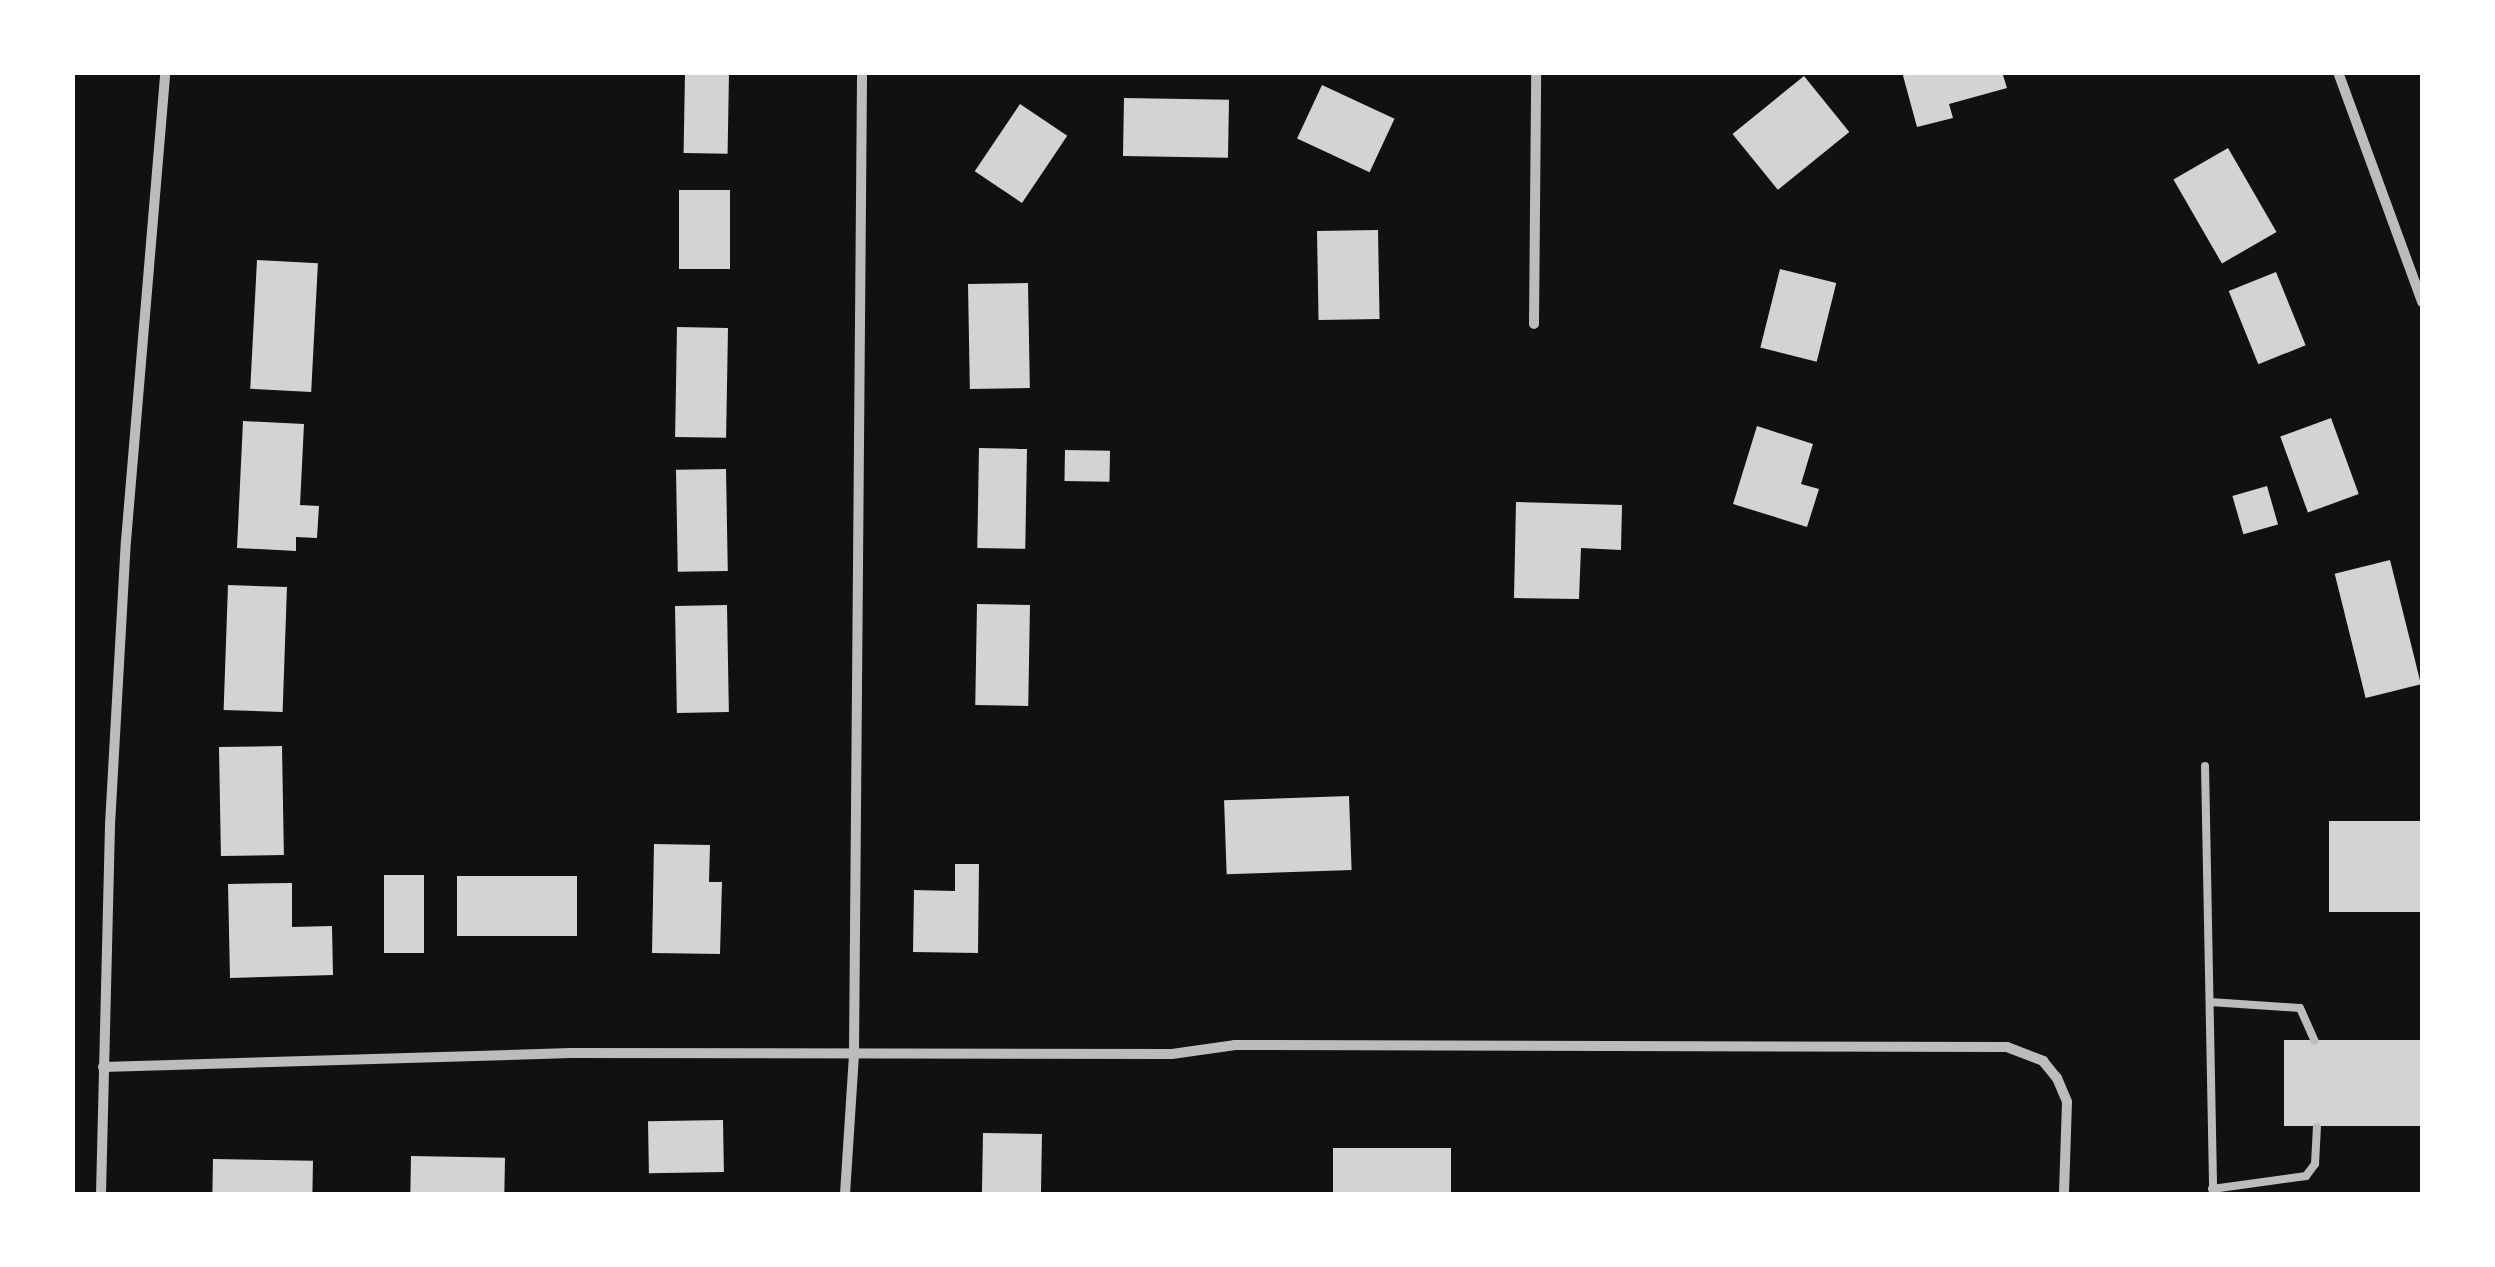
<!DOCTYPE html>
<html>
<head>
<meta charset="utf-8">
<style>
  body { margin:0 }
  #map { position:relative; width:2495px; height:1267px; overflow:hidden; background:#111; font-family:"Public Sans",sans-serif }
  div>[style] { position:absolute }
  .building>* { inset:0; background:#d3d3d3; transform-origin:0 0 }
  .service>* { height:8px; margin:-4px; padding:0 4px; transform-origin:4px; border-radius:4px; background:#bcbcbc }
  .minor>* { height:10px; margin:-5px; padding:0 5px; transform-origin:5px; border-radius:5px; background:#bcbcbc }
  span { translate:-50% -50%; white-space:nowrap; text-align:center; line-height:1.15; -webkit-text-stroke:8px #fff; paint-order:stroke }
  .frame { position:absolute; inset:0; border:75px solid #fff; pointer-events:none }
</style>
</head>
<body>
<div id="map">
  <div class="building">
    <i style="left:685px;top:72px;width:44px;height:81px;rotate:1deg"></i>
    <i style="clip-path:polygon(1902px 72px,2002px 72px,2007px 88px,1949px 104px,1953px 118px,1917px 127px)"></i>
    <i style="left:1804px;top:76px;width:72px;height:92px;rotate:51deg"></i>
    <i style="left:1322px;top:85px;width:80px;height:59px;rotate:25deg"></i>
    <i style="left:1124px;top:98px;width:105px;height:58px;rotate:1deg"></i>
    <i style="left:1020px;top:104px;width:57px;height:81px;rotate:34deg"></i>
    <i style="left:2228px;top:148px;width:97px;height:63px;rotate:60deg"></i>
    <i style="left:679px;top:190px;width:51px;height:79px"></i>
    <i style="left:1378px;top:230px;width:89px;height:61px;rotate:89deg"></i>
    <i style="left:257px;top:260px;width:61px;height:129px;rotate:3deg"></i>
    <i style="left:1780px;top:269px;width:58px;height:81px;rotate:14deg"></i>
    <i style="left:2276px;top:272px;width:79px;height:51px;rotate:68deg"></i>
    <i style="left:1028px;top:283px;width:105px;height:60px;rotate:89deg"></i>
    <i style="left:677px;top:327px;width:51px;height:110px;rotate:1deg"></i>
    <i style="left:2331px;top:418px;width:81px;height:54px;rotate:70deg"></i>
    <i style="clip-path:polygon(243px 421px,304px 424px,300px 505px,319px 506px,317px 538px,296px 537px,296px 551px,237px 548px)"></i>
    <i style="clip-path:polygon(1757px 426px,1813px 444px,1801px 484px,1819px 489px,1807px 527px,1733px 504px)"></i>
    <i style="left:979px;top:448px;width:48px;height:100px;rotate:1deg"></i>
    <i style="left:1065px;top:450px;width:45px;height:31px;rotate:1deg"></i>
    <i style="left:726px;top:469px;width:102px;height:50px;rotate:89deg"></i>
    <i style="left:2267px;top:486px;width:40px;height:36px;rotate:74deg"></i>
    <i style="clip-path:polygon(1516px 502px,1622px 505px,1621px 550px,1581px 548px,1579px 599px,1514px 598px)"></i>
    <i style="left:2390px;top:560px;width:128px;height:57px;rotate:76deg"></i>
    <i style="left:228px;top:585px;width:59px;height:125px;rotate:2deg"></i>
    <i style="left:977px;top:604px;width:53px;height:101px;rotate:1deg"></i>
    <i style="left:727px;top:605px;width:107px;height:52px;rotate:89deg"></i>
    <i style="left:282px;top:746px;width:109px;height:63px;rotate:89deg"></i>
    <i style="left:1349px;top:796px;width:74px;height:125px;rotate:88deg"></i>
    <i style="left:2422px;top:821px;width:91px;height:93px;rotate:90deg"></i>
    <i style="clip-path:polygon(654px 844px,710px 845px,709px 882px,722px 882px,720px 954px,652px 953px)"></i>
    <i style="clip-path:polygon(955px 864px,979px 864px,978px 953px,913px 952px,914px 890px,955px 891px)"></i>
    <i style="left:384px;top:875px;width:40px;height:78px"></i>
    <i style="left:577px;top:876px;width:60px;height:120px;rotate:90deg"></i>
    <i style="clip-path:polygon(292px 883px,292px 927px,332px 926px,333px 975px,230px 978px,228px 884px)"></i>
    <i style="left:2422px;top:1040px;width:86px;height:138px;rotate:90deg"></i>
    <i style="left:723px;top:1120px;width:52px;height:75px;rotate:89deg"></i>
    <i style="left:983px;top:1133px;width:59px;height:61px;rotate:1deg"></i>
    <i style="left:1333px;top:1148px;width:118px;height:46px"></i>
    <i style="left:411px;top:1156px;width:94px;height:38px;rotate:1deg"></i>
    <i style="left:213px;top:1159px;width:100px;height:35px;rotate:1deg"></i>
  </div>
  <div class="service">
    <i style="left:2205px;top:766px;width:428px;rotate:88.9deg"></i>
    <i style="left:2210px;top:1002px;width:90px;rotate:3.8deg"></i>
    <i style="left:2300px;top:1008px;width:36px;rotate:66deg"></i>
    <i style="left:2212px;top:1189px;width:95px;rotate:-7.9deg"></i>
    <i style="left:2306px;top:1176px;width:15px;rotate:-53deg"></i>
    <i style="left:2315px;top:1164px;width:37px;rotate:-87deg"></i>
  </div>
  <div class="minor">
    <i style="left:2338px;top:72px;width:245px;rotate:69.9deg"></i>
    <i style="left:1534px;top:324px;width:252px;rotate:-89.5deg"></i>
    <i style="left:103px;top:1067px;width:468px;rotate:-1.7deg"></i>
    <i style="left:571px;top:1053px;width:601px;rotate:0.1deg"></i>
    <i style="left:1172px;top:1054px;width:64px;rotate:-8.1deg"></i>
    <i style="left:1235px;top:1045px;width:772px;rotate:0.15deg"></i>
    <i style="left:2007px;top:1047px;width:39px;rotate:21deg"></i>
    <i style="left:2043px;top:1061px;width:22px;rotate:51deg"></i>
    <i style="left:2057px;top:1078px;width:26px;rotate:67deg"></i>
    <i style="left:2067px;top:1102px;width:92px;rotate:91.9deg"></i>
    <i style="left:101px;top:1194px;width:369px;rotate:-88.6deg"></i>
    <i style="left:110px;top:825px;width:284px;rotate:-86.8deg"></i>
    <i style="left:126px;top:541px;width:471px;rotate:-85.2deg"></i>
    <i style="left:845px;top:1194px;width:141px;rotate:-86.3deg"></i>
    <i style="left:854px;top:1053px;width:981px;rotate:-89.53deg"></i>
  </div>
  <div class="frame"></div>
</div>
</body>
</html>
